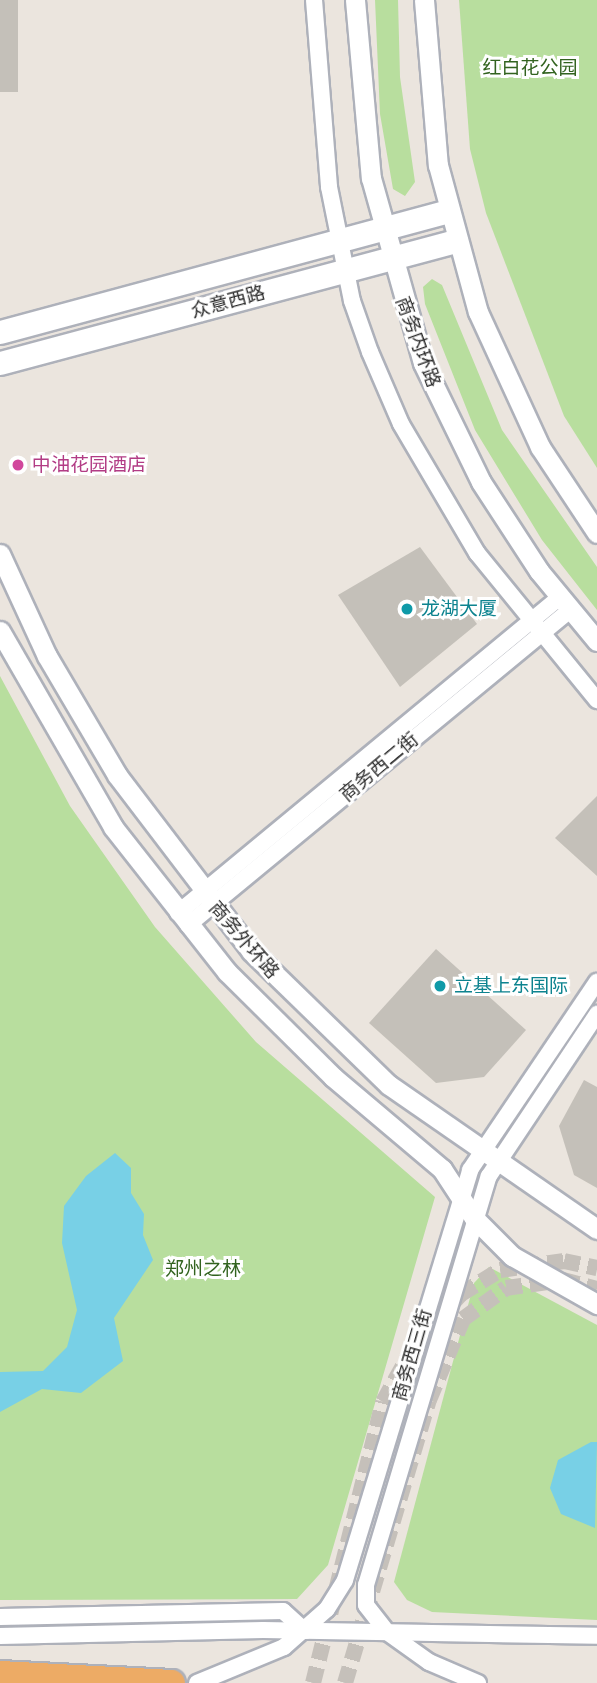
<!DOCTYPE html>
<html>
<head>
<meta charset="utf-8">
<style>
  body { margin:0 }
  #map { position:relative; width:597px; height:1683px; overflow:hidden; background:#ebe5de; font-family:Manrope,"Noto Sans SC",sans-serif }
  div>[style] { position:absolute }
  .green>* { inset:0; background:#b8de9e }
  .water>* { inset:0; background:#78d0e6 }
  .building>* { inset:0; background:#c4c0b9; transform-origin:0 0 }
  .minor-tunnel>* { height:16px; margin-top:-8px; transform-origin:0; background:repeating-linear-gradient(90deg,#c5c0ba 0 16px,transparent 0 24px) }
  .roads { filter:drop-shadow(2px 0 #aeb1ba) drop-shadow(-2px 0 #aeb1ba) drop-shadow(0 2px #aeb1ba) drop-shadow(0 -2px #aeb1ba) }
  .minor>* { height:16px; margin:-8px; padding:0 8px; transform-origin:8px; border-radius:8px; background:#fff }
  .tertiary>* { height:19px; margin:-9.5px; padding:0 9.5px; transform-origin:9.5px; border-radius:9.5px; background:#fff }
  .secondary>* { height:23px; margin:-11.5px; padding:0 11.5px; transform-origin:11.5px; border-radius:11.5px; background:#fff }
  .trunk>* { height:26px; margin:-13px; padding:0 13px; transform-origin:13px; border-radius:13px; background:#edab65 }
  .dots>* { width:19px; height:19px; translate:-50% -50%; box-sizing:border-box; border:4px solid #fff; border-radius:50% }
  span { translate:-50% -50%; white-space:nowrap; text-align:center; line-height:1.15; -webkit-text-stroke:6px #fff; paint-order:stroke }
  .park-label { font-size:19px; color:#32631f }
  .street-label { font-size:19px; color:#2b2b2b }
  .hotel-label { font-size:19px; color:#b23c85 }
  .left { translate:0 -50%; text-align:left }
  .culture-label { font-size:19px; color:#0d838f }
</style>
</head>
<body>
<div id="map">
  <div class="green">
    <i style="clip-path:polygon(375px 0,398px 0,400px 77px,415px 182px,405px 196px,393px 189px,380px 114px)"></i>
    <i style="clip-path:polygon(459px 0,597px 0,597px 468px,564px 416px,486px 213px,470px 149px)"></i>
    <i style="clip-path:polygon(432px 279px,442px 285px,502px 430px,597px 567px,597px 610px,542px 540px,475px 430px,425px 304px,423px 287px)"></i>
    <i style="clip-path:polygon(0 676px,70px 806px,155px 927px,256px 1042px,435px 1197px,328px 1565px,297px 1599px,0 1600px)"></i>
    <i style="clip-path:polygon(489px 1267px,597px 1325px,597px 1620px,432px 1612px,407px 1600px,394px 1582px,474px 1283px)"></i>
  </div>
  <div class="water">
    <i style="clip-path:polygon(115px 1153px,131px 1168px,131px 1193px,144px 1214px,143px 1235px,153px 1260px,114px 1318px,123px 1361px,81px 1393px,42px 1389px,0 1412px,0 1372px,43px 1371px,67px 1347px,77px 1310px,62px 1243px,64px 1206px,86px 1176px)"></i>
    <i style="clip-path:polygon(591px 1442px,597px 1442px,595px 1528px,561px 1514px,550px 1488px,558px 1460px)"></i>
  </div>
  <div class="building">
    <i style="left:0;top:0;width:18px;height:92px"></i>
    <i style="clip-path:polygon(420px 547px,477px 624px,400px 687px,338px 595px)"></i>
    <i style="clip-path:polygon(597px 796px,597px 876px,555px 838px)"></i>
    <i style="clip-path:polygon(436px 949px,526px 1030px,484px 1077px,436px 1083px,369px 1023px)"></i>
    <i style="clip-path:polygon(584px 1080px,597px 1087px,597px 1188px,574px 1175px,559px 1126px)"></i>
  </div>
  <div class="minor-tunnel">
    <i style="left:313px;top:1683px;width:290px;rotate:-76deg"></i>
    <i style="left:383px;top:1402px;width:70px;rotate:-60.9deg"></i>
    <i style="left:417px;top:1341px;width:64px;rotate:-46.9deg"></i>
    <i style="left:461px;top:1294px;width:46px;rotate:-31.6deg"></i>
    <i style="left:500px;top:1270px;width:65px;rotate:-8deg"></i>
    <i style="left:564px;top:1261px;width:34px;rotate:12deg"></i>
    <i style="left:345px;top:1683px;width:295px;rotate:-73.5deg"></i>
    <i style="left:429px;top:1400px;width:88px;rotate:-67.2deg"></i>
    <i style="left:463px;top:1319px;width:53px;rotate:-35.8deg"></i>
    <i style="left:506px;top:1288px;width:58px;rotate:-8deg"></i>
    <i style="left:563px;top:1280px;width:35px;rotate:15deg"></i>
  </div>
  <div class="roads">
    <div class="minor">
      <i style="left:314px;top:0;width:188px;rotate:85.4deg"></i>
      <i style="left:329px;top:187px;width:116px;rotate:78.6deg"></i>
      <i style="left:352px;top:301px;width:54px;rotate:70.6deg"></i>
      <i style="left:370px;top:352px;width:78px;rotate:66.7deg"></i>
      <i style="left:401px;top:424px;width:150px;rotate:59.5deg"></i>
      <i style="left:477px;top:553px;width:190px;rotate:50.8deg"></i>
      <i style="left:178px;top:913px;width:496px;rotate:-39.6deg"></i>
      <i style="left:188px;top:925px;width:495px;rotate:-39.5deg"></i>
      <i style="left:0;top:1617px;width:283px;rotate:-1.2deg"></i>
      <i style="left:283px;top:1611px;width:30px;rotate:42deg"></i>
      <i style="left:0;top:1636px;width:263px;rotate:-1.3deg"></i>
      <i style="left:263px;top:1630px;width:334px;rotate:1deg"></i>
      <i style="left:197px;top:1683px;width:94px;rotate:-22.5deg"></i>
      <i style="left:284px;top:1647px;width:57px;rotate:-41.5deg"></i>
      <i style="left:327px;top:1609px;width:34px;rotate:-58deg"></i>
      <i style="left:345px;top:1580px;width:429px;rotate:-73deg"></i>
      <i style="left:470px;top:1170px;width:227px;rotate:-56deg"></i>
      <i style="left:478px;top:1683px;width:53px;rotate:-156.8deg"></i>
      <i style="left:429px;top:1662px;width:52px;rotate:-144.5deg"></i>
      <i style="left:387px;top:1632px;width:34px;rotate:-128deg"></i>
      <i style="left:366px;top:1605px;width:20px;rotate:-90deg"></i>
      <i style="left:366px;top:1585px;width:427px;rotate:-73.3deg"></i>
      <i style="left:489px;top:1176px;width:195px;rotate:-56.3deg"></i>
    </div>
    <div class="tertiary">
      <i style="left:355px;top:0;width:179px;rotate:84.9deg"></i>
      <i style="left:371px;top:178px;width:192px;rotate:74.3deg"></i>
      <i style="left:423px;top:363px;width:132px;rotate:64deg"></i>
      <i style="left:481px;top:482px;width:106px;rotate:56.9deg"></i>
      <i style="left:539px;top:571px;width:91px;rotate:50.4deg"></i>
      <i style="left:424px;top:0;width:166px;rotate:85.2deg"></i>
      <i style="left:438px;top:165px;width:152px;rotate:74.8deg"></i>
      <i style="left:478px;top:312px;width:149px;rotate:65.3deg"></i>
      <i style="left:540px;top:447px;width:103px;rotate:56.5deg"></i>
      <i style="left:0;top:554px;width:112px;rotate:65.3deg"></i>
      <i style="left:47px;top:656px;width:138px;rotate:59.5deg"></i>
      <i style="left:117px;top:775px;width:221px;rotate:52.7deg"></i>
      <i style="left:251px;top:951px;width:192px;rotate:44.2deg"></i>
      <i style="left:389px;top:1085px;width:253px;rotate:34.7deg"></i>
      <i style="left:0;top:631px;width:226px;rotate:60deg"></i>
      <i style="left:113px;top:827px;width:184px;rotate:51.8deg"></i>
      <i style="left:227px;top:972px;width:149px;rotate:44.7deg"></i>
      <i style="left:333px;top:1077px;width:143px;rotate:40.2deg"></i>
      <i style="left:442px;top:1169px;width:59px;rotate:56.9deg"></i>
      <i style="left:474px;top:1218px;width:54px;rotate:45deg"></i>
      <i style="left:512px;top:1256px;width:98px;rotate:29.5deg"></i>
    </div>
    <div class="secondary">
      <i style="left:0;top:332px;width:464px;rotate:-15.1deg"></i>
      <i style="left:0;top:363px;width:472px;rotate:-15deg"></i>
    </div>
    <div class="trunk">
      <i style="left:0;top:1674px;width:172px;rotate:3deg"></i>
    </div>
  </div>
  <div class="dots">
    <i style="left:18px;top:465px;background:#d1479c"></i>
    <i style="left:407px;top:609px;background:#0f9aa8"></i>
    <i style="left:440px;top:986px;background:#0f9aa8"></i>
  </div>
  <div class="park-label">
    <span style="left:530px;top:68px">红白花公园</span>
    <span style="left:203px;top:1269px">郑州之林</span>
  </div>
  <div class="street-label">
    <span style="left:228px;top:302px;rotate:-15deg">众意西路</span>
    <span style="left:418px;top:342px;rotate:70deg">商务内环路</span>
    <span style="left:379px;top:767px;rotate:-40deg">商务西二街</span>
    <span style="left:244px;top:940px;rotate:49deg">商务外环路</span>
    <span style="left:412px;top:1355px;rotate:-74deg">商务西三街</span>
  </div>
  <div class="hotel-label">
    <span class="left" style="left:32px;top:465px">中油花园酒店</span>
  </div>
  <div class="culture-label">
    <span class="left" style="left:421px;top:609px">龙湖大厦</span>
    <span class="left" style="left:454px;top:986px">立基上东国际</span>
  </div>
</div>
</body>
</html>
